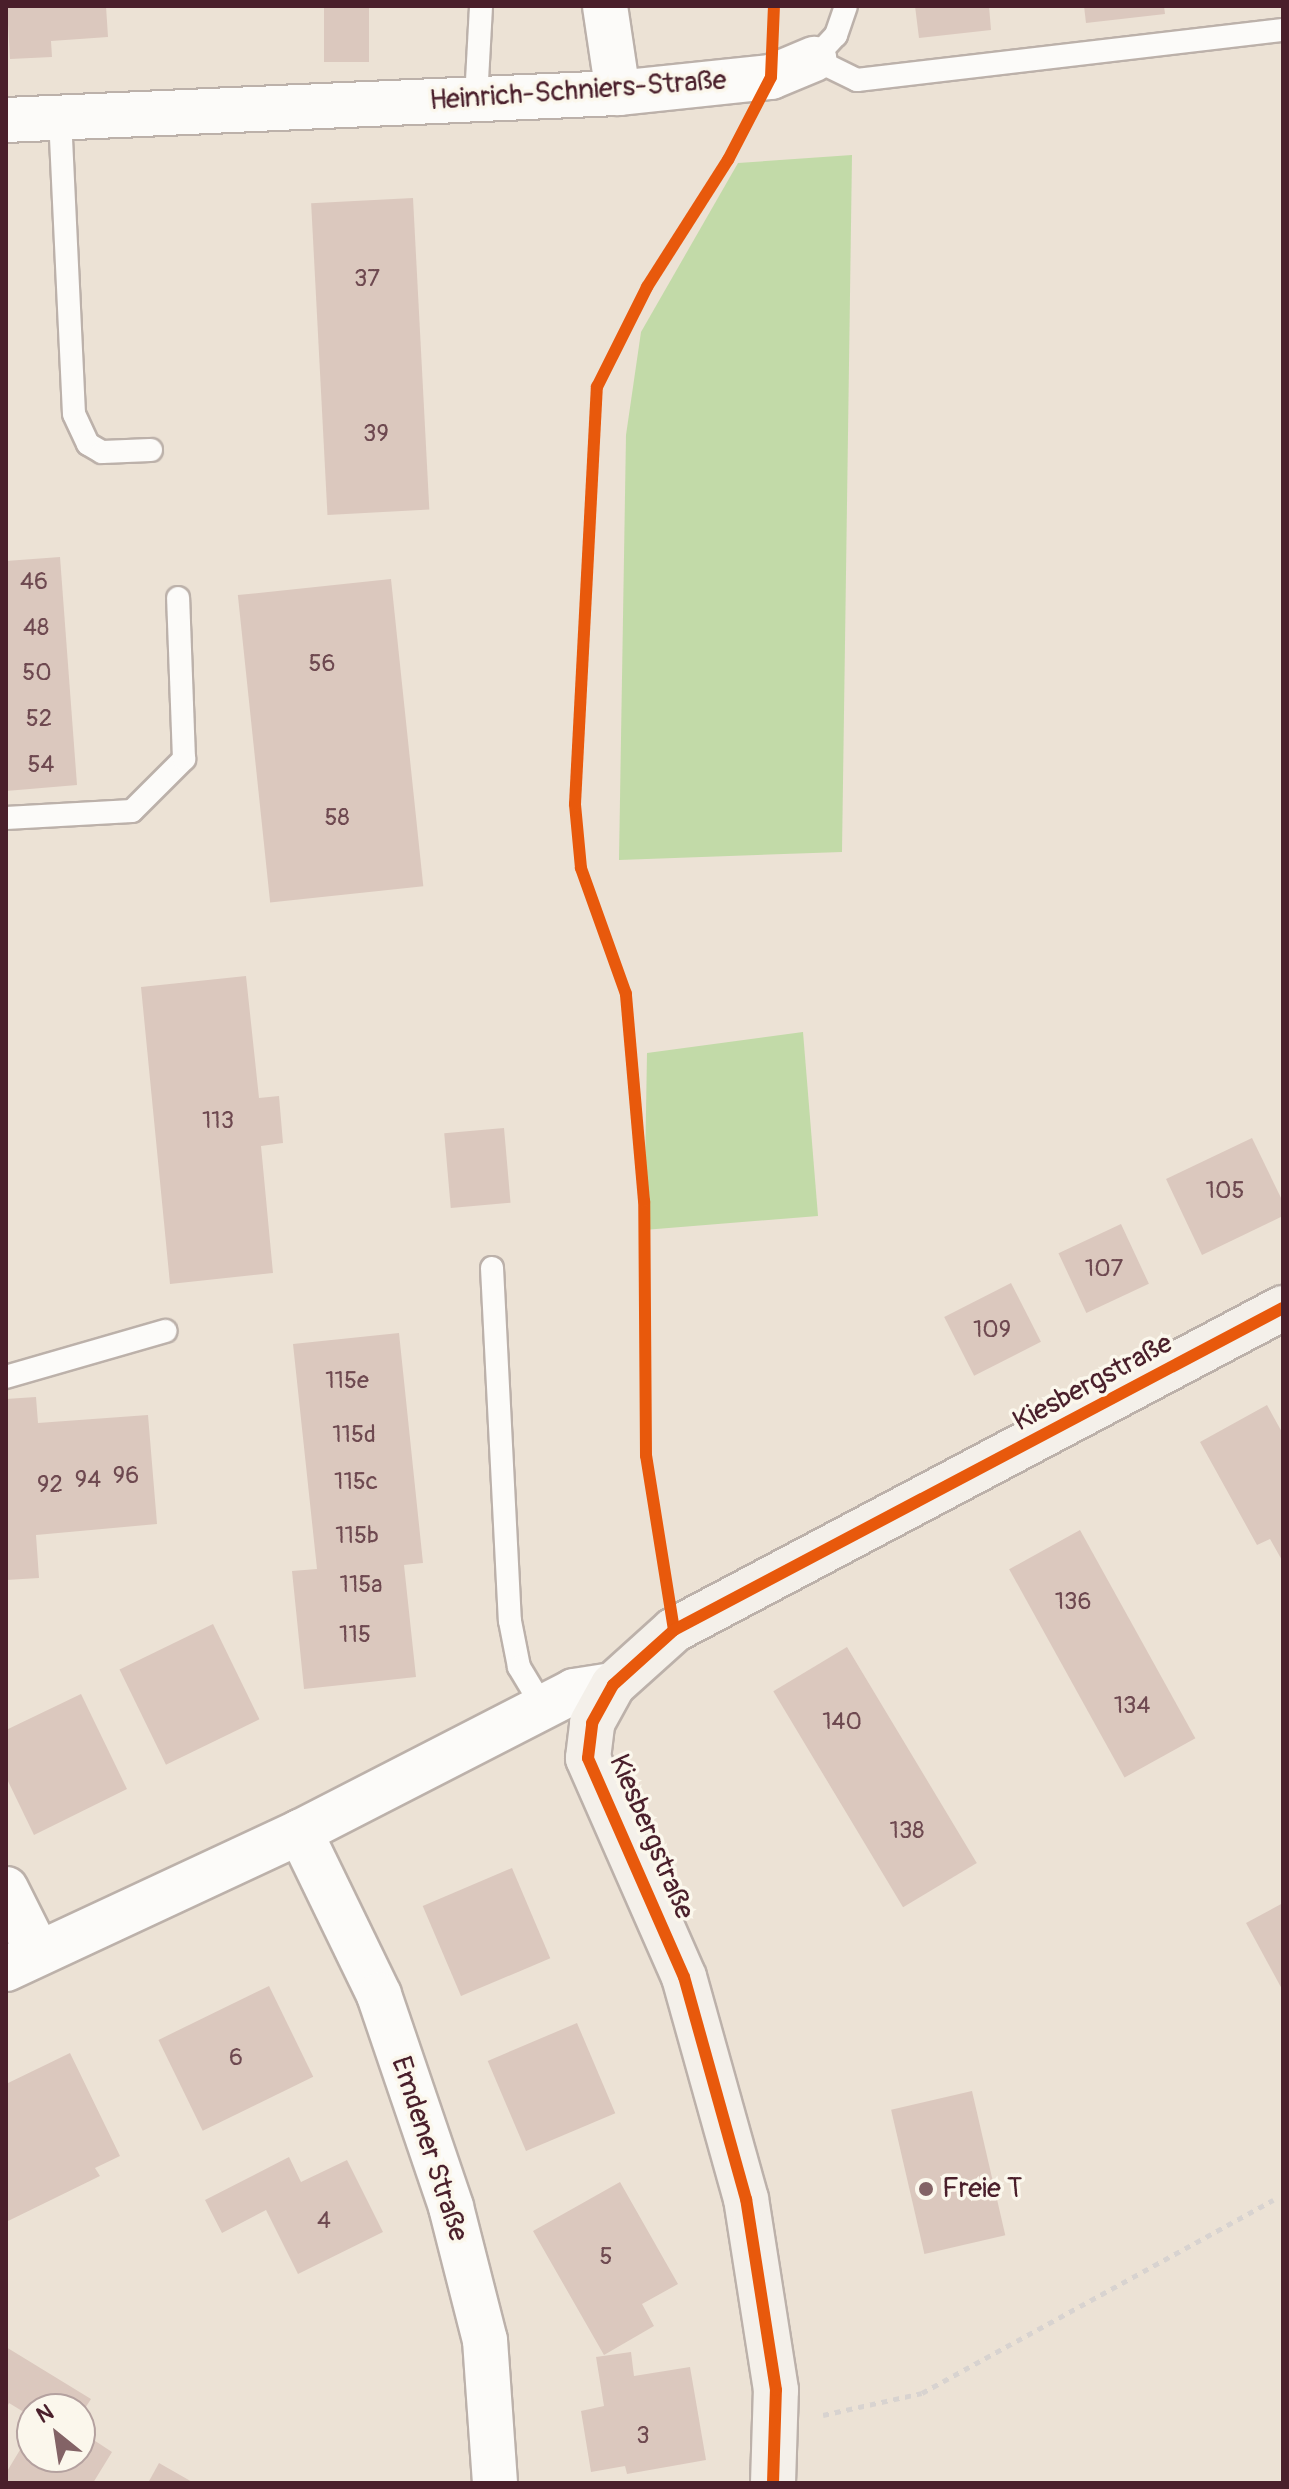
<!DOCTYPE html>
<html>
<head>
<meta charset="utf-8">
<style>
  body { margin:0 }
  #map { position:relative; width:1289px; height:2489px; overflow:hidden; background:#ece2d5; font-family:Pangolin,sans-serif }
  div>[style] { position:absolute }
  .green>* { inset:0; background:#c2daa8 }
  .building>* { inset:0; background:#dbc8be; transform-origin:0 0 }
  .path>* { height:5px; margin-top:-2.5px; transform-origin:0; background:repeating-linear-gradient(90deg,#d8d3d0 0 6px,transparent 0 12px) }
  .roads { filter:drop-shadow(2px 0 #bcb1aa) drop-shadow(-2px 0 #bcb1aa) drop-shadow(0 2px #bcb1aa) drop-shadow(0 -2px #bcb1aa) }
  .lane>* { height:22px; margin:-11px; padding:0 11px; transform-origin:11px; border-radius:11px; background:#fcfbf9 }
  .street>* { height:44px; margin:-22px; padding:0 22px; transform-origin:22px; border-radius:22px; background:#fcfbf9 }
  .secondary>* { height:44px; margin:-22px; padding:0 22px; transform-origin:22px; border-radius:22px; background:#f4f0ea }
  .cycleway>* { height:12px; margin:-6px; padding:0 6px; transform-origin:6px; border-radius:6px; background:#e8590c }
  .dots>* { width:22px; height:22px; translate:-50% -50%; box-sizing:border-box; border:4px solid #fbf7ec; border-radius:50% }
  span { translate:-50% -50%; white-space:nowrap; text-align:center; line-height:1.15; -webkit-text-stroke:7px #fbf7ec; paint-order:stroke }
  .number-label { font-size:24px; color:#6e4950 }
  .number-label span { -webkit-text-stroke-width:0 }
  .street-label { font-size:28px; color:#4a1f2b }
  .poi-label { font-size:28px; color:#4a1f2b }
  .left { translate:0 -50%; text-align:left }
  .frame { position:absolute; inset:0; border:8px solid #4a1f2b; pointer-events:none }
  .north { position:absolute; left:16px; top:2393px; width:80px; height:80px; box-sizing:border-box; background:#fbf7ec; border:2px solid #b4a19f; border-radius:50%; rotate:330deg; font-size:22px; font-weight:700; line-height:32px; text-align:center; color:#4a1f2b }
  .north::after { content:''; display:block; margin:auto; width:28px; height:36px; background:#836366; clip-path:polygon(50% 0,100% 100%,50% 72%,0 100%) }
</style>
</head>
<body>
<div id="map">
  <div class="green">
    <i style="clip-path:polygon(852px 155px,842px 852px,619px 860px,626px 435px,641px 332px,738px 163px)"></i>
    <i style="clip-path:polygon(803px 1032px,818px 1216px,644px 1230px,647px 1053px)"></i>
  </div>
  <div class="building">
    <i style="clip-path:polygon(7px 6px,106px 6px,108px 37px,51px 41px,52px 57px,10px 59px)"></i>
    <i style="left:324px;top:6px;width:45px;height:56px"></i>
    <i style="clip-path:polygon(915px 6px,989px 6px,991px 30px,919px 38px)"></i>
    <i style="clip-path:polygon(1084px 6px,1164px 6px,1165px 14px,1086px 23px)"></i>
    <i style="left:413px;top:198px;width:312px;height:102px;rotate:87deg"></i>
    <i style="clip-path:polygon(60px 557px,77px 785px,6px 791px,6px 561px)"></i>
    <i style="left:391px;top:579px;width:309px;height:154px;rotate:84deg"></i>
    <i style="clip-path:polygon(246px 976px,259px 1098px,279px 1096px,283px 1143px,261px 1146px,273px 1273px,170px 1284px,141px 987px)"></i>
    <i style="left:504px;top:1128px;width:75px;height:60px;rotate:85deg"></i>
    <i style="clip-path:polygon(1252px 1138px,1283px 1202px,1283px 1216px,1202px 1255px,1166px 1179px)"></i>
    <i style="left:1121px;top:1224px;width:66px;height:69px;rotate:65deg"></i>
    <i style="left:1011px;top:1283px;width:66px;height:75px;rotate:63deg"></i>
    <i style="clip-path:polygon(399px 1333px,423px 1563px,404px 1565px,416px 1677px,304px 1689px,292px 1571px,317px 1569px,293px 1344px)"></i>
    <i style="clip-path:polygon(36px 1397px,38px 1423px,148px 1415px,157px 1524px,36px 1535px,39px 1578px,6px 1580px,6px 1399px)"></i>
    <i style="clip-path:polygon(1267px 1405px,1283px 1434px,1283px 1562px,1270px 1539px,1257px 1545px,1200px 1442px)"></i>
    <i style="left:1080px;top:1530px;width:238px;height:81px;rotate:61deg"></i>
    <i style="left:213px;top:1624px;width:106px;height:104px;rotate:64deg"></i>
    <i style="left:847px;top:1647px;width:252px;height:86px;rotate:59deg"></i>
    <i style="clip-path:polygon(81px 1694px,127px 1789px,34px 1835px,6px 1777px,6px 1730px)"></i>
    <i style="left:512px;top:1868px;width:98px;height:97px;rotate:67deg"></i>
    <i style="clip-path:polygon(1283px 1903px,1283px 1991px,1246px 1923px)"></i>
    <i style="left:269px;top:1986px;width:101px;height:123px;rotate:64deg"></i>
    <i style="left:577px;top:2023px;width:98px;height:97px;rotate:67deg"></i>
    <i style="clip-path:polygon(70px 2053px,120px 2156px,95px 2168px,100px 2176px,6px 2222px,6px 2084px)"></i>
    <i style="left:972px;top:2091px;width:148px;height:83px;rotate:77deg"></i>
    <i style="clip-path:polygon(289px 2157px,301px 2182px,347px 2160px,383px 2232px,298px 2274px,266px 2210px,222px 2233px,205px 2200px)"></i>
    <i style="clip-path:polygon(620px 2182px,678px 2284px,642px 2304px,654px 2326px,604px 2355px,533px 2231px)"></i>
    <i style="clip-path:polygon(6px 2347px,91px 2399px,80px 2416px,80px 2409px,32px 2409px,32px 2417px,9px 2403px,6px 2409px)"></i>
    <i style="clip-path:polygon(631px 2352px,634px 2376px,690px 2367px,706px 2460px,627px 2474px,625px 2466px,591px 2472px,581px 2411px,604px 2406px,596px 2357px)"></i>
    <i style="clip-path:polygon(32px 2430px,32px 2457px,80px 2457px,80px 2431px,112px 2452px,93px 2483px,6px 2483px,6px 2473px)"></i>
    <i style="clip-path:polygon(159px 2463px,194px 2483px,148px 2483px)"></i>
  </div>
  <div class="path">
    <i style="left:823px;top:2415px;width:101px;rotate:-12.5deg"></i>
    <i style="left:922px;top:2393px;width:401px;rotate:-28.8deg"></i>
  </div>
  <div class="roads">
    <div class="lane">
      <i style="left:846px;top:6px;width:31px;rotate:109deg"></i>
      <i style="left:836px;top:35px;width:33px;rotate:133deg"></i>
      <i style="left:814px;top:59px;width:48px;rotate:26deg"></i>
      <i style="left:857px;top:80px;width:429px;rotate:-6.7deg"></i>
      <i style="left:476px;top:99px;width:93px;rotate:-86.9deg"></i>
      <i style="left:60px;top:117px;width:297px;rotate:87.3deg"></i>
      <i style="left:74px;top:414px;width:33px;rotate:65deg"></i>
      <i style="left:88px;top:444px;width:16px;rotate:30deg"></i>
      <i style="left:102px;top:452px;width:49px;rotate:-2.3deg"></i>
      <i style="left:6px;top:818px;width:126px;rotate:-3.2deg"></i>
      <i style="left:132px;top:811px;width:74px;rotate:-45deg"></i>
      <i style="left:184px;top:759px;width:161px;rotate:-92.1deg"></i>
      <i style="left:492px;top:1268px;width:353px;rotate:87.1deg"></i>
      <i style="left:510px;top:1621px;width:47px;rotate:78.9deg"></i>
      <i style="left:519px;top:1667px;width:47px;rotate:59deg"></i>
      <i style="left:6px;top:1377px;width:166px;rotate:-16.1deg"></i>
    </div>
    <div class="street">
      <i style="left:605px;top:6px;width:88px;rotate:81.5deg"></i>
      <i style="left:6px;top:120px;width:613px;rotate:-2.53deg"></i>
      <i style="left:618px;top:93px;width:154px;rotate:-6deg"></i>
      <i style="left:771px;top:77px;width:47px;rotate:-22.7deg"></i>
      <i style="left:300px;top:1832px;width:181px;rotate:64.1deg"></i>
      <i style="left:379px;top:1995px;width:224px;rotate:71.2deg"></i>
      <i style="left:451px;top:2207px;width:137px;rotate:75.7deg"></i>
      <i style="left:485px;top:2340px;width:143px;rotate:86deg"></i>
      <i style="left:6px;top:1889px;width:72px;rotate:63.4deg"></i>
      <i style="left:6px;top:1969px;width:324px;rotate:-25deg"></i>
      <i style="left:300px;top:1832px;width:308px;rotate:-27.2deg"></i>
      <i style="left:574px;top:1691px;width:39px;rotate:-9deg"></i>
    </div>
    <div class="secondary">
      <i style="left:773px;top:2483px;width:93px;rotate:-88.2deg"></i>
      <i style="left:776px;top:2390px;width:193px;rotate:-98.9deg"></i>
      <i style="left:746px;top:2199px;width:230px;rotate:-105.6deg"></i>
      <i style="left:684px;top:1977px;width:239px;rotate:-113.7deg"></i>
      <i style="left:588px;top:1758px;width:35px;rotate:-83deg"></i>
      <i style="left:592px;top:1723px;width:43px;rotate:-61.1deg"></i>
      <i style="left:613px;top:1685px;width:82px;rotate:-42deg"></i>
      <i style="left:674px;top:1630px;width:689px;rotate:-27.87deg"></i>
    </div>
  </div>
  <div class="cycleway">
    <i style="left:674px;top:1630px;width:176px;rotate:-99.1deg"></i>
    <i style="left:646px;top:1456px;width:255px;rotate:-90.4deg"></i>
    <i style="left:644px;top:1201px;width:208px;rotate:-95deg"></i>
    <i style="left:626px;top:994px;width:134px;rotate:-109.7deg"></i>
    <i style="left:581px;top:868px;width:64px;rotate:-95.4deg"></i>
    <i style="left:575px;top:804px;width:418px;rotate:-87deg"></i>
    <i style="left:597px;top:387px;width:112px;rotate:-63.4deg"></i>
    <i style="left:647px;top:287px;width:151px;rotate:-57.5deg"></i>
    <i style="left:728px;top:160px;width:93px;rotate:-62.6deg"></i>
    <i style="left:771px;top:77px;width:71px;rotate:-87.6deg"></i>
    <i style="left:773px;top:2483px;width:93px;rotate:-88.2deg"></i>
    <i style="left:776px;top:2390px;width:193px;rotate:-98.9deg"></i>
    <i style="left:746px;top:2199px;width:230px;rotate:-105.6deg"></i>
    <i style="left:684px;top:1977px;width:239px;rotate:-113.7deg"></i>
    <i style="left:588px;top:1758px;width:35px;rotate:-83deg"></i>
    <i style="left:592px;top:1723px;width:43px;rotate:-61.1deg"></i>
    <i style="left:613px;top:1685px;width:82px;rotate:-42deg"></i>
    <i style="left:674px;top:1630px;width:689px;rotate:-27.87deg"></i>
  </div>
  <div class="dots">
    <i style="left:926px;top:2189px;background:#836366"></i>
  </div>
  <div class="number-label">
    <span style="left:367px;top:279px">37</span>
    <span style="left:376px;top:434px">39</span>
    <span style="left:34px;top:582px">46</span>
    <span style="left:36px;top:628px">48</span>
    <span style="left:322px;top:664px">56</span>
    <span style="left:37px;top:673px">50</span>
    <span style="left:39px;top:719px">52</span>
    <span style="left:41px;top:765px">54</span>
    <span style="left:337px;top:818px">58</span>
    <span style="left:218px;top:1121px">113</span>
    <span style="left:1225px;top:1191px">105</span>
    <span style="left:1104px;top:1269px">107</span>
    <span style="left:992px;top:1330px">109</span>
    <span style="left:347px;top:1381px">115e</span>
    <span style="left:354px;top:1435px">115d</span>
    <span style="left:126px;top:1476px">96</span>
    <span style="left:88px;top:1480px">94</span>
    <span style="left:356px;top:1482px">115c</span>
    <span style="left:50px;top:1485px">92</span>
    <span style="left:357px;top:1536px">115b</span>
    <span style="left:361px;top:1585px">115a</span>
    <span style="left:1073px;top:1602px">136</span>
    <span style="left:355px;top:1635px">115</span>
    <span style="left:1132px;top:1706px">134</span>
    <span style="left:842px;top:1722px">140</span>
    <span style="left:907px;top:1831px">138</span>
    <span style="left:236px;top:2058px">6</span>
    <span style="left:324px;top:2221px">4</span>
    <span style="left:606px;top:2257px">5</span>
    <span style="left:643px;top:2436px">3</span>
  </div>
  <div class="street-label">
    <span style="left:578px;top:91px;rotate:-4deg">Heinrich-Schniers-Straße</span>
    <span style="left:1093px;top:1383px;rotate:-28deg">Kiesbergstraße</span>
    <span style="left:651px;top:1837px;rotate:67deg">Kiesbergstraße</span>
    <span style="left:429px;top:2149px;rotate:72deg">Emdener Straße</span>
  </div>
  <div class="poi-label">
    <span class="left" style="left:942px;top:2189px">Freie T</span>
  </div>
  <div class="frame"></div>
  <div class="north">N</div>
</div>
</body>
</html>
